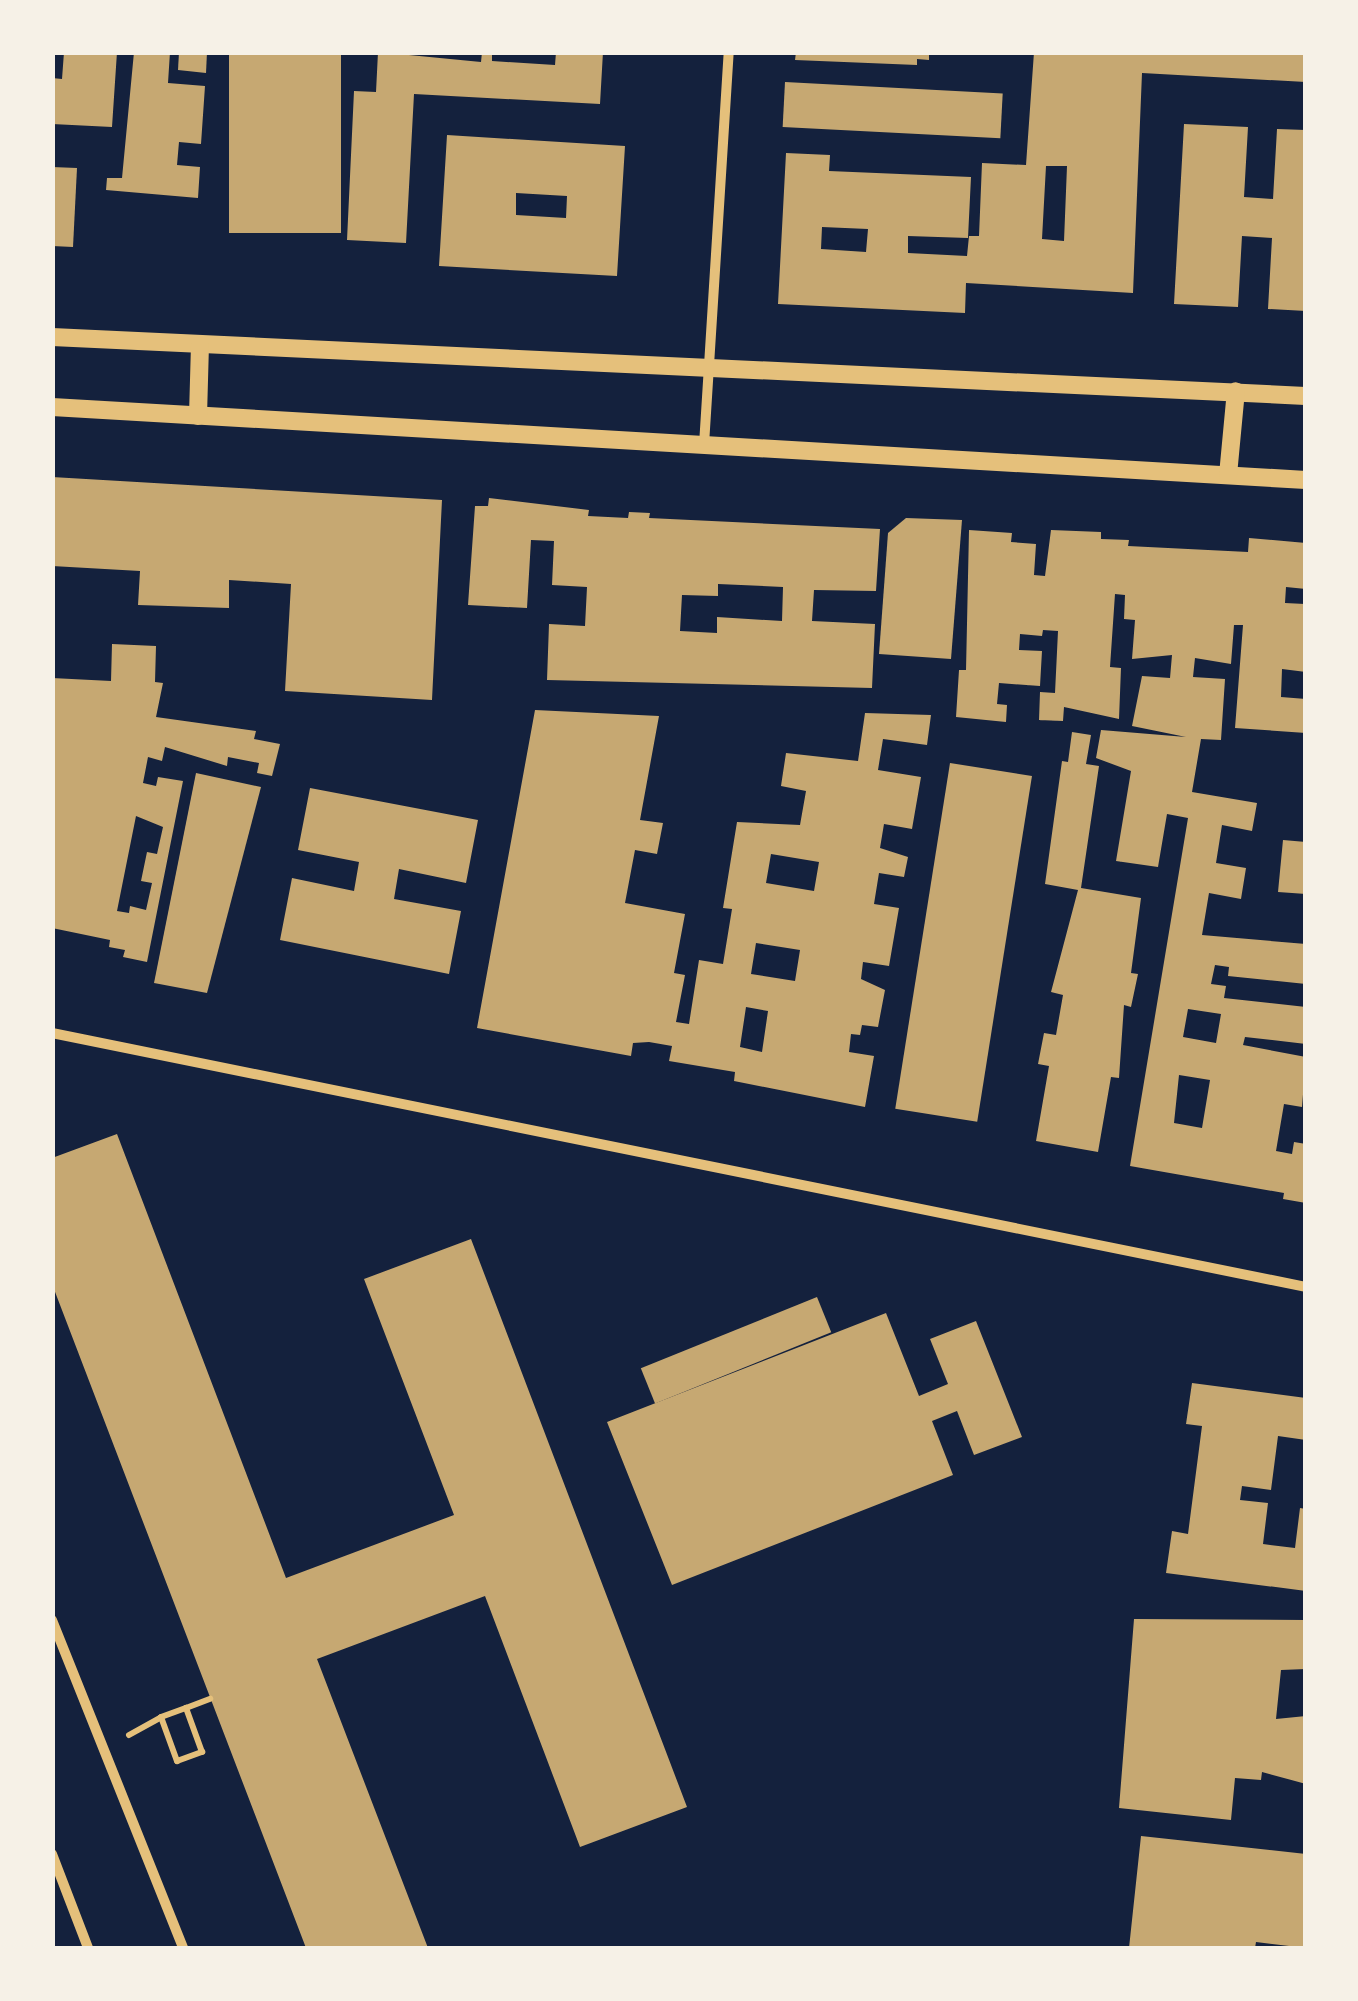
<!DOCTYPE html>
<html>
<head>
<meta charset="utf-8">
<style>
  body { margin:0 }
  #map { position:relative; width:1358px; height:2001px; overflow:hidden; background:#14213d; font-family:"Public Sans",sans-serif }
  div>[style] { position:absolute }
  .building>* { inset:0; background:#c6a872; transform-origin:0 0 }
  .path>* { height:6px; margin:-3px; padding:0 3px; transform-origin:3px; border-radius:3px; background:#e5c07b }
  .minor>* { height:10px; margin:-5px; padding:0 5px; transform-origin:5px; border-radius:5px; background:#e5c07b }
  .tertiary>* { height:18px; margin:-9px; padding:0 9px; transform-origin:9px; border-radius:9px; background:#e5c07b }
  span { translate:-50% -50%; white-space:nowrap; text-align:center; line-height:1.15; -webkit-text-stroke:8px #f6f1e7; paint-order:stroke }
  .frame { position:absolute; inset:0; border:55px solid #f6f1e7; pointer-events:none }
</style>
</head>
<body>
<div id="map">
  <div class="building">
    <i style="clip-path:polygon(64px 52px,117px 52px,112px 127px,52px 124px,52px 78px,62px 79px)"></i>
    <i style="clip-path:polygon(134px 52px,170px 52px,168px 83px,205px 86px,201px 144px,179px 142px,177px 165px,200px 167px,198px 198px,106px 190px,107px 178px,122px 178px)"></i>
    <i style="clip-path:polygon(179px 52px,207px 52px,206px 73px,178px 70px)"></i>
    <i style="left:229px;top:52px;width:112px;height:181px"></i>
    <i style="clip-path:polygon(378px 52px,481px 62px,482px 52px,492px 52px,492px 61px,555px 65px,556px 52px,603px 52px,600px 104px,414px 94px,406px 243px,347px 240px,354px 91px,376px 92px)"></i>
    <i style="clip-path:polygon(796px 52px,929px 52px,929px 60px,917px 59px,917px 65px,795px 60px)"></i>
    <i style="clip-path:polygon(evenodd,1034px 52px,1306px 52px,1306px 82px,1142px 73px,1133px 293px,966px 283px,965px 313px,778px 304px,786px 153px,830px 155px,829px 171px,971px 177px,968px 238px,908px 236px,908px 253px,967px 256px,969px 236px,979px 236px,982px 163px,1026px 165px,1034px 52px,1046px 166px,1067px 166px,1064px 241px,1042px 239px,1046px 166px,1034px 52px,822px 227px,868px 229px,866px 252px,821px 249px,822px 227px)"></i>
    <i style="left:785px;top:82px;width:218px;height:45px;rotate:3deg"></i>
    <i style="clip-path:polygon(1184px 124px,1248px 127px,1244px 197px,1273px 199px,1277px 129px,1306px 130px,1306px 311px,1268px 309px,1272px 238px,1242px 236px,1238px 307px,1174px 304px)"></i>
    <i style="clip-path:polygon(evenodd,447px 135px,625px 146px,617px 276px,439px 266px,447px 135px,516px 193px,567px 196px,566px 218px,516px 215px,516px 193px)"></i>
    <i style="clip-path:polygon(52px 167px,77px 168px,73px 247px,52px 246px)"></i>
    <i style="clip-path:polygon(52px 477px,442px 500px,432px 700px,285px 691px,291px 584px,229px 580px,229px 608px,138px 605px,140px 571px,52px 566px)"></i>
    <i style="clip-path:polygon(evenodd,489px 498px,589px 510px,588px 516px,628px 518px,629px 512px,650px 513px,649px 518px,880px 529px,876px 591px,814px 590px,812px 621px,875px 624px,872px 688px,547px 680px,549px 624px,585px 626px,587px 587px,552px 585px,554px 541px,531px 540px,527px 608px,468px 605px,475px 506px,488px 506px,489px 498px,718px 584px,783px 587px,782px 621px,717px 617px,717px 633px,680px 631px,682px 595px,718px 596px,718px 584px)"></i>
    <i style="clip-path:polygon(906px 518px,962px 520px,951px 659px,879px 654px,888px 533px)"></i>
    <i style="clip-path:polygon(evenodd,969px 530px,1012px 533px,1011px 542px,1036px 544px,1034px 575px,1045px 576px,1051px 530px,1101px 532px,1101px 539px,1129px 540px,1128px 546px,1248px 552px,1249px 538px,1306px 543px,1306px 589px,1286px 587px,1285px 603px,1305px 604px,1306px 672px,1282px 669px,1281px 697px,1306px 699px,1306px 733px,1235px 728px,1243px 625px,1234px 625px,1231px 664px,1195px 658px,1193px 677px,1225px 679px,1221px 740px,1201px 739px,1192px 792px,1257px 803px,1252px 831px,1222px 825px,1216px 863px,1246px 868px,1241px 899px,1209px 893px,1202px 935px,1306px 944px,1306px 984px,1228px 976px,1229px 967px,1215px 965px,1211px 984px,1226px 986px,1224px 998px,1306px 1007px,1306px 1044px,1245px 1037px,1243px 1045px,1306px 1057px,1302px 1107px,1284px 1104px,1276px 1151px,1292px 1154px,1294px 1142px,1306px 1144px,1306px 1203px,1283px 1199px,1284px 1193px,1130px 1166px,1188px 818px,1167px 814px,1158px 867px,1116px 861px,1131px 771px,1096px 758px,1101px 730px,1186px 737px,1132px 726px,1142px 676px,1170px 678px,1172px 655px,1132px 659px,1135px 620px,1124px 619px,1125px 595px,1115px 594px,1110px 667px,1121px 668px,1119px 719px,1064px 707px,1063px 721px,1039px 720px,1040px 692px,1055px 693px,1058px 631px,1043px 630px,1042px 636px,1020px 634px,1019px 650px,1042px 651px,1040px 686px,999px 683px,997px 704px,1007px 705px,1006px 722px,956px 717px,959px 670px,966px 670px,969px 530px,1188px 1009px,1221px 1014px,1216px 1043px,1183px 1037px,1188px 1009px,969px 530px,1179px 1075px,1210px 1080px,1202px 1128px,1174px 1123px,1179px 1075px)"></i>
    <i style="clip-path:polygon(evenodd,112px 644px,156px 646px,155px 682px,163px 683px,156px 717px,256px 731px,254px 739px,280px 744px,272px 776px,257px 773px,259px 763px,228px 757px,227px 766px,165px 747px,162px 761px,148px 757px,143px 783px,156px 786px,158px 777px,183px 781px,147px 962px,123px 957px,125px 950px,109px 947px,110px 940px,52px 928px,52px 678px,111px 681px,112px 644px,136px 816px,163px 827px,157px 854px,147px 852px,141px 881px,152px 883px,146px 910px,130px 906px,129px 913px,117px 911px,136px 816px)"></i>
    <i style="clip-path:polygon(evenodd,535px 710px,659px 716px,640px 820px,663px 823px,657px 854px,635px 850px,625px 903px,685px 914px,674px 973px,685px 975px,676px 1022px,689px 1024px,699px 960px,723px 964px,732px 909px,723px 908px,737px 822px,800px 825px,806px 791px,781px 786px,786px 753px,858px 761px,865px 713px,931px 715px,927px 745px,883px 739px,878px 770px,921px 777px,912px 829px,884px 824px,880px 848px,908px 857px,904px 877px,879px 873px,874px 904px,899px 908px,889px 966px,863px 962px,861px 979px,885px 990px,878px 1027px,862px 1025px,860px 1035px,851px 1034px,849px 1052px,874px 1056px,865px 1107px,734px 1081px,735px 1072px,669px 1061px,672px 1046px,649px 1042px,633px 1043px,631px 1056px,477px 1028px,535px 710px,771px 854px,819px 862px,814px 891px,766px 883px,771px 854px,535px 710px,756px 943px,800px 950px,795px 981px,751px 974px,756px 943px,535px 710px,746px 1007px,768px 1011px,762px 1052px,740px 1047px,746px 1007px)"></i>
    <i style="clip-path:polygon(1072px 732px,1091px 735px,1086px 764px,1099px 766px,1081px 888px,1141px 898px,1131px 973px,1138px 974px,1131px 1007px,1124px 1005px,1119px 1078px,1111px 1077px,1098px 1152px,1036px 1141px,1049px 1066px,1038px 1064px,1044px 1033px,1056px 1035px,1063px 995px,1051px 992px,1078px 890px,1045px 884px,1062px 761px,1068px 762px)"></i>
    <i style="left:950px;top:763px;width:83px;height:350px;rotate:9deg"></i>
    <i style="clip-path:polygon(196px 773px,261px 787px,207px 993px,154px 983px)"></i>
    <i style="clip-path:polygon(310px 788px,478px 820px,466px 883px,399px 869px,394px 899px,461px 911px,449px 974px,280px 940px,292px 878px,354px 891px,359px 862px,298px 850px)"></i>
    <i style="clip-path:polygon(1283px 840px,1306px 842px,1306px 894px,1278px 892px)"></i>
    <i style="clip-path:polygon(117px 1134px,286px 1578px,454px 1515px,364px 1279px,471px 1239px,687px 1807px,580px 1847px,485px 1596px,317px 1659px,428px 1948px,306px 1948px,52px 1284px,52px 1158px)"></i>
    <i style="left:817px;top:1297px;width:38px;height:190px;rotate:68deg"></i>
    <i style="clip-path:polygon(886px 1313px,919px 1396px,948px 1384px,930px 1339px,976px 1321px,1022px 1437px,974px 1455px,957px 1411px,932px 1421px,953px 1475px,672px 1585px,607px 1422px)"></i>
    <i style="clip-path:polygon(1192px 1383px,1306px 1398px,1306px 1440px,1278px 1436px,1271px 1490px,1242px 1486px,1240px 1500px,1268px 1503px,1263px 1544px,1295px 1548px,1300px 1508px,1306px 1509px,1306px 1591px,1166px 1573px,1172px 1531px,1188px 1534px,1202px 1426px,1186px 1424px)"></i>
    <i style="clip-path:polygon(1134px 1619px,1306px 1620px,1306px 1669px,1281px 1670px,1276px 1719px,1306px 1716px,1306px 1784px,1262px 1772px,1261px 1780px,1235px 1778px,1231px 1820px,1119px 1808px)"></i>
    <i style="clip-path:polygon(1141px 1836px,1306px 1854px,1306px 1948px,1256px 1942px,1255px 1948px,1129px 1948px)"></i>
  </div>
  <div class="path">
    <i style="left:161px;top:1717px;width:27px;rotate:-20deg"></i>
    <i style="left:129px;top:1735px;width:37px;rotate:-29deg"></i>
    <i style="left:161px;top:1717px;width:47px;rotate:70deg"></i>
    <i style="left:177px;top:1761px;width:27px;rotate:-20deg"></i>
    <i style="left:202px;top:1752px;width:47px;rotate:-110deg"></i>
    <i style="left:186px;top:1708px;width:26px;rotate:-21deg"></i>
  </div>
  <div class="minor">
    <i style="left:704px;top:445px;width:394px;rotate:-86.4deg"></i>
    <i style="left:52px;top:1033px;width:1279px;rotate:11.45deg"></i>
    <i style="left:52px;top:1620px;width:353px;rotate:68.2deg"></i>
    <i style="left:52px;top:1854px;width:101px;rotate:69deg"></i>
  </div>
  <div class="tertiary">
    <i style="left:52px;top:337px;width:1255px;rotate:2.69deg"></i>
    <i style="left:52px;top:407px;width:1256px;rotate:3.33deg"></i>
    <i style="left:198px;top:416px;width:70px;rotate:-88.4deg"></i>
    <i style="left:1228px;top:475px;width:84px;rotate:-84.6deg"></i>
  </div>
  <div class="frame"></div>
</div>
</body>
</html>
